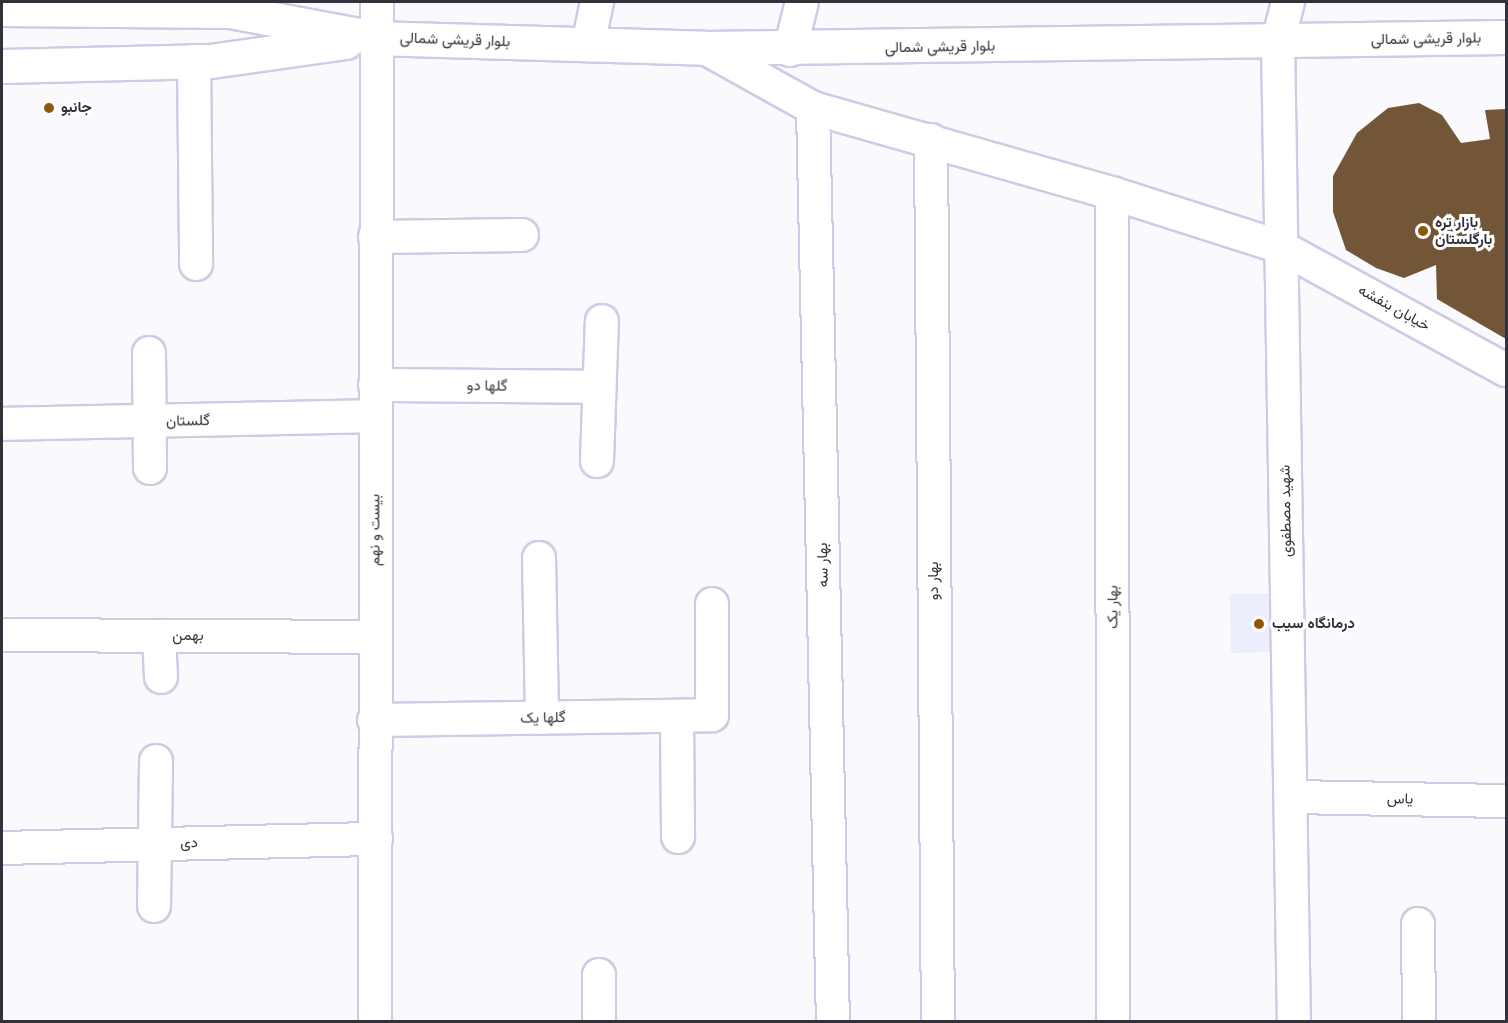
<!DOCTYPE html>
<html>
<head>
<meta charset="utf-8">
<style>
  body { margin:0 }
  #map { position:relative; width:1508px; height:1023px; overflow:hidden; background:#f9f9fe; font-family:"Varela Round",Vazirmatn,sans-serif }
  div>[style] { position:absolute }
  .built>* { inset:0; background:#edeefb; transform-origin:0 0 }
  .building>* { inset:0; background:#735637 }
  .roads { filter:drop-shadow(2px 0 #cbcce5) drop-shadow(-2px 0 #cbcce5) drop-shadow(0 2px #cbcce5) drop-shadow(0 -2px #cbcce5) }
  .minor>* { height:32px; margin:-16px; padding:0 16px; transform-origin:16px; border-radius:16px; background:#fff }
  .major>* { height:33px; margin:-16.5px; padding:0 16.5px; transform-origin:16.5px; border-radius:16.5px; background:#fff }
  .dots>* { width:16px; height:16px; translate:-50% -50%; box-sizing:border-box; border:3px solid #fff; border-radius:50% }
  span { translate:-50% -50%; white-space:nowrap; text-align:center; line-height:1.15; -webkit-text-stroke:6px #fff; paint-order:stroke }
  .street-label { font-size:15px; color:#32323c }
  .poi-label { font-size:15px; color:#32323c; font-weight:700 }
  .left { translate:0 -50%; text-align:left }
  .frame { position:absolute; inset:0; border:3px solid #32323c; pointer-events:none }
</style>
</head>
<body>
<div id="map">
  <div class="built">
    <i style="left:1288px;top:593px;width:59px;height:58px;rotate:89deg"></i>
  </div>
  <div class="building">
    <i style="clip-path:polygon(1419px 103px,1442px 115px,1461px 143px,1490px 139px,1485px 110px,1506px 109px,1506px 339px,1437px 299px,1436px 265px,1404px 278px,1376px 268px,1346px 250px,1333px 212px,1333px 176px,1357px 133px,1388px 108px)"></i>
  </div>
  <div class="roads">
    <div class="minor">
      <i style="left:1288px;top:2px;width:40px;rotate:104.4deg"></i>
      <i style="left:1278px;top:41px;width:981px;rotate:89.07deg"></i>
      <i style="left:588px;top:45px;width:44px;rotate:-78.2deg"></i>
      <i style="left:705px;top:48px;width:124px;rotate:29.1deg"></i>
      <i style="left:813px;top:108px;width:311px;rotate:15.9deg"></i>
      <i style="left:1112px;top:193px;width:177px;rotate:17.7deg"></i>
      <i style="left:1281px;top:247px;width:256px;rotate:28.7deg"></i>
      <i style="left:790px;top:50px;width:49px;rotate:-76deg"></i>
      <i style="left:194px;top:61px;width:203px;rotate:89.4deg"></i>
      <i style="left:813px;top:108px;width:914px;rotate:88.75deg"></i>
      <i style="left:931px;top:140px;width:882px;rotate:89.55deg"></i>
      <i style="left:1112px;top:193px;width:829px;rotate:89.93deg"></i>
      <i style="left:375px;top:237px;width:147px;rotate:-0.8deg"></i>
      <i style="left:149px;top:353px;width:115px;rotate:89.5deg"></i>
      <i style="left:375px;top:385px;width:224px;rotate:0.5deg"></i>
      <i style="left:2px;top:424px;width:373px;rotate:-1.2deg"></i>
      <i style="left:597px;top:461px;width:140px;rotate:-88deg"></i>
      <i style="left:539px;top:558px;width:160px;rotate:88.9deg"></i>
      <i style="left:2px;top:635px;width:373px;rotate:0.3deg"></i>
      <i style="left:159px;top:636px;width:41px;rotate:87.2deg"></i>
      <i style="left:677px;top:716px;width:121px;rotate:89.5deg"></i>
      <i style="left:374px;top:720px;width:338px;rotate:-0.8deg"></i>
      <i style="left:712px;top:715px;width:111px;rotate:-90deg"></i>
      <i style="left:1293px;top:797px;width:213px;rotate:1.1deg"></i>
      <i style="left:2px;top:848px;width:374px;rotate:-1.4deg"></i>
      <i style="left:154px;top:906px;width:145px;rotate:-89.2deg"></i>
      <i style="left:1418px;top:924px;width:98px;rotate:89.4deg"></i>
      <i style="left:599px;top:975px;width:47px;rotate:90deg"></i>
      <i style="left:375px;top:1022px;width:1020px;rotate:-89.89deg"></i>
    </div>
    <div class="major">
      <i style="left:2px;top:9px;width:228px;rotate:0.5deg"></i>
      <i style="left:230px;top:11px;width:147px;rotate:10.6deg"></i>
      <i style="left:374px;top:38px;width:331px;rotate:1.7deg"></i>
      <i style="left:705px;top:48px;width:801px;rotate:-0.79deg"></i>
      <i style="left:2px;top:66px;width:208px;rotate:-1.4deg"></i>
      <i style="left:210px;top:61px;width:137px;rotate:-8deg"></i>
    </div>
  </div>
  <div class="dots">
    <i style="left:49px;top:108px;background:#8d580a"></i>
    <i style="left:1423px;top:231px;background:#8d580a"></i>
    <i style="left:1259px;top:624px;background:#8d580a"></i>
  </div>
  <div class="street-label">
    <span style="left:1426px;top:39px;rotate:-1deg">بلوار قریشی شمالی</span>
    <span style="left:455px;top:40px;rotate:2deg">بلوار قریشی شمالی</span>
    <span style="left:940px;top:47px;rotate:-1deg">بلوار قریشی شمالی</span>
    <span style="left:1394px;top:308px;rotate:29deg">خیابان بنفشه</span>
    <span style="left:487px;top:386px;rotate:1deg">گلها دو</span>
    <span style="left:188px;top:421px;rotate:-1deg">گلستان</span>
    <span style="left:1286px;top:511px;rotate:-91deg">شهید مصطفوی</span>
    <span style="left:375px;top:530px;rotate:-90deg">بیست و نهم</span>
    <span style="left:823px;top:565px;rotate:-91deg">بهار سه</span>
    <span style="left:934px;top:581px;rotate:-90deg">بهار دو</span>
    <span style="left:1113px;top:607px;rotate:-90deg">بهار یک</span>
    <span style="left:188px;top:636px">بهمن</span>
    <span style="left:543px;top:718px;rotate:-1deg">گلها یک</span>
    <span style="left:1400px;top:799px;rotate:1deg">یاس</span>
    <span style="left:189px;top:843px;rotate:-1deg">دی</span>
  </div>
  <div class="poi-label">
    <span class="left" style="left:61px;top:108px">جانبو</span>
    <span class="left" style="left:1435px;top:231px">بازار تره<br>بارگلستان</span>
    <span class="left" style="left:1272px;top:624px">درمانگاه سیب</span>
  </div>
  <div class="frame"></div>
</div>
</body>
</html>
